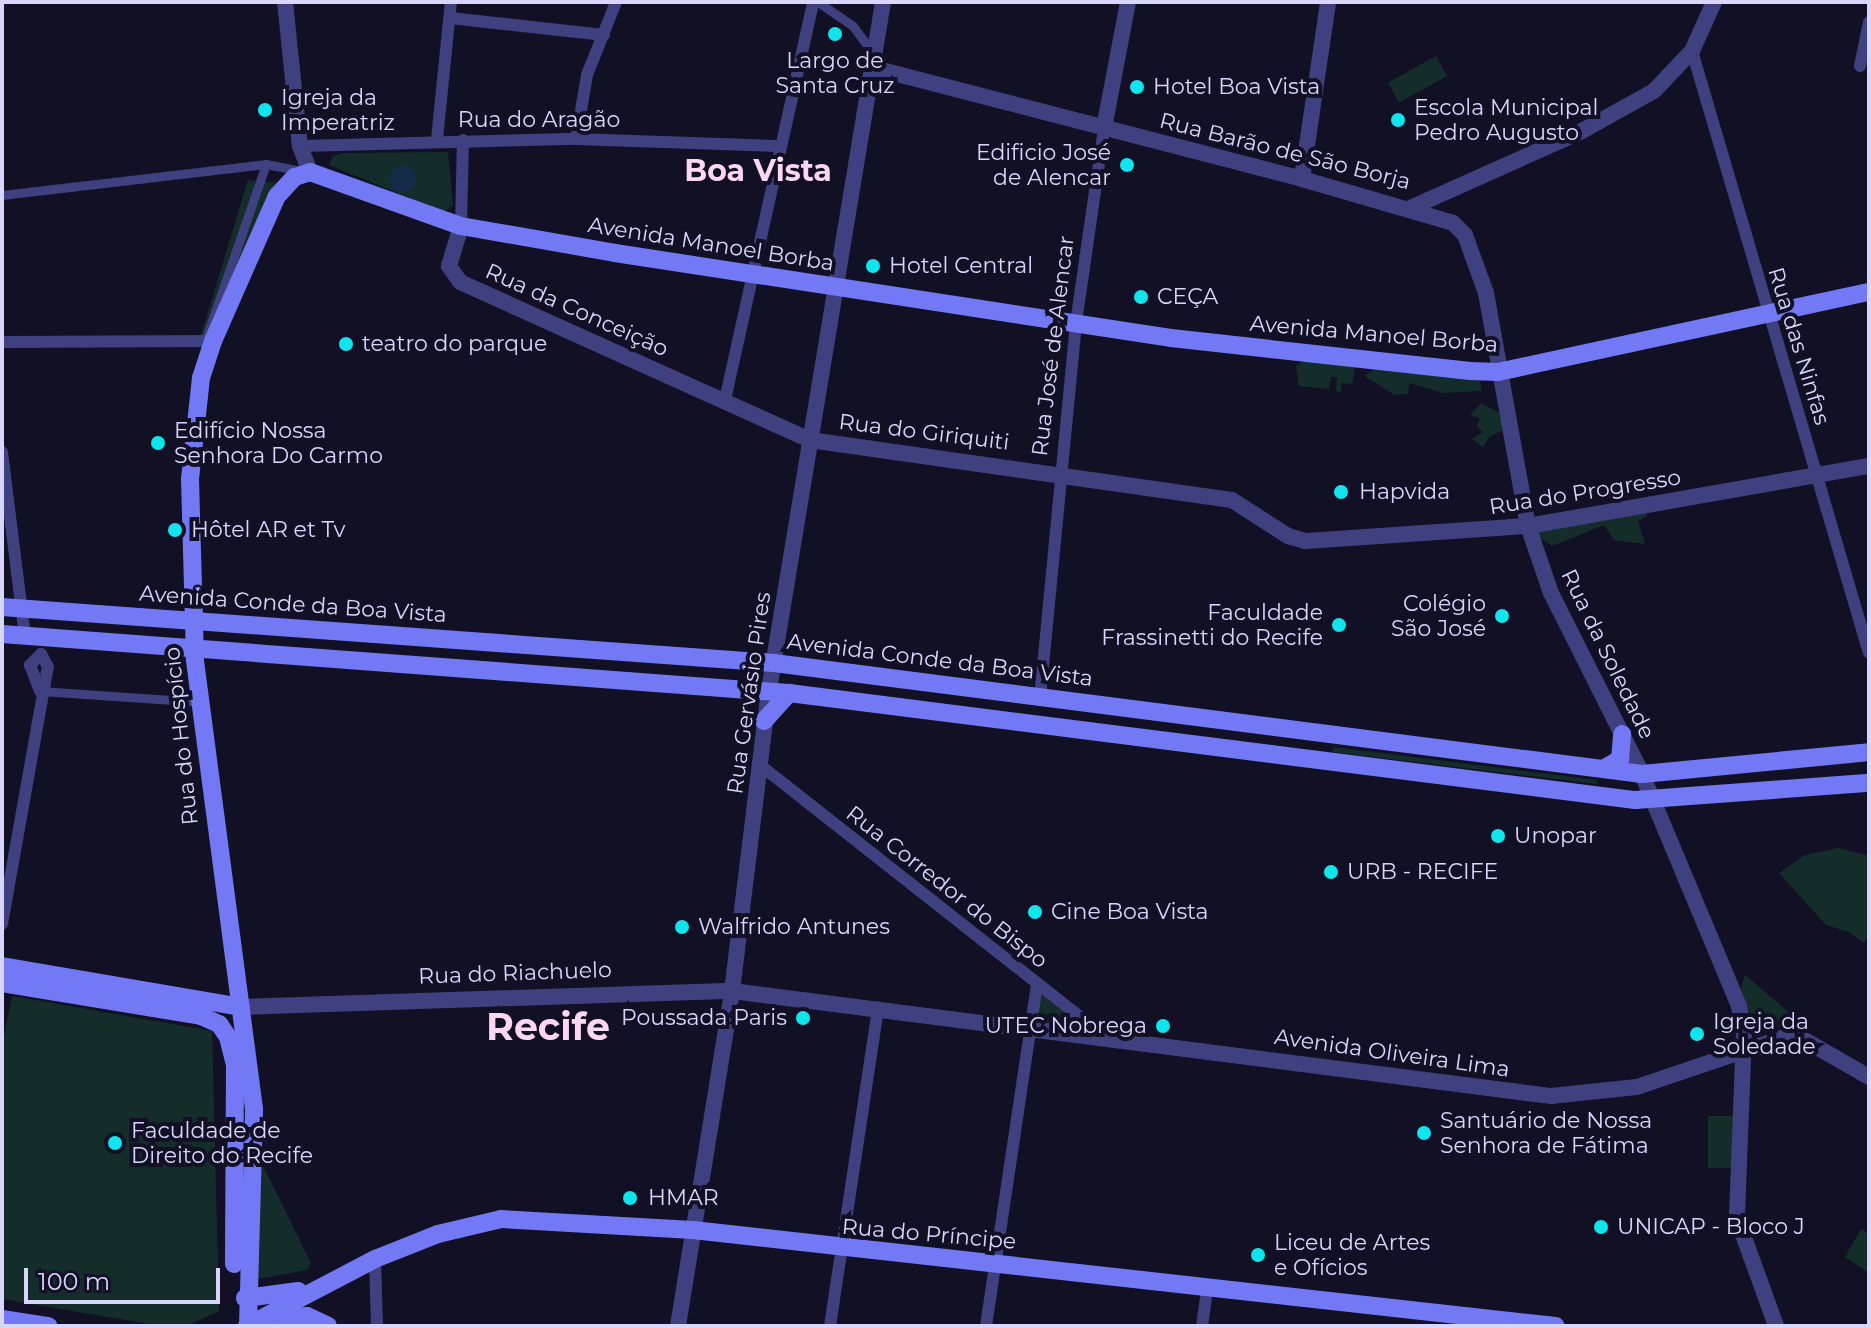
<!DOCTYPE html>
<html>
<head>
<meta charset="utf-8">
<style>
  body { margin:0 }
  #map { position:relative; width:1871px; height:1328px; overflow:hidden; background:#121024; font-family:Montserrat,sans-serif }
  div>[style] { position:absolute }
  .green>* { inset:0; background:#142d2b; transform-origin:0 0 }
  .water>* { inset:0; background:#142c4a }
  .round { border-radius:50% }
  .pedestrian>* { height:9px; margin:-4.5px; padding:0 4.5px; transform-origin:4.5px; border-radius:4.5px; background:#3e407f }
  .minor>* { height:12px; margin:-6px; padding:0 6px; transform-origin:6px; border-radius:6px; background:#3e407f }
  .tertiary>* { height:16px; margin:-8px; padding:0 8px; transform-origin:8px; border-radius:8px; background:#3e407f }
  .secondary>* { height:18px; margin:-9px; padding:0 9px; transform-origin:9px; border-radius:9px; background:#7378f5 }
  .dots>* { width:22px; height:22px; translate:-50% -50%; box-sizing:border-box; border:4px solid #121024; border-radius:50% }
  span { translate:-50% -50%; white-space:nowrap; text-align:center; line-height:1.15; -webkit-text-stroke:8px #121024; paint-order:stroke }
  .poi-label { font-size:22px; color:#d8d6fc }
  .left { translate:0 -50%; text-align:left }
  .right { translate:-100% -50%; text-align:right }
  .street-label { font-size:22px; color:#d8d6fc }
  .district-label { font-size:30px; color:#fcd7f1; font-weight:700 }
  .town-label { font-size:38px; color:#fcd7f1; font-weight:700 }
  .frame { position:absolute; inset:0; border:4px solid #d8d6fc; pointer-events:none }
  .scale { position:absolute; left:24px; top:1268px; width:196px; height:36px; box-sizing:border-box; border:4px solid #d8d6fc; border-top:0; padding-left:10px; font-size:24px; line-height:28px; white-space:nowrap; color:#d8d6fc; -webkit-text-stroke:6px #121024; paint-order:stroke }
</style>
</head>
<body>
<div id="map">
  <div class="green">
    <i style="left:1436px;top:56px;width:23px;height:55px;rotate:61deg"></i>
    <i style="clip-path:polygon(448px 152px,453px 205px,444px 212px,329px 165px,333px 156px,343px 153px)"></i>
    <i style="clip-path:polygon(248px 180px,276px 183px,211px 335px,201px 335px)"></i>
    <i style="clip-path:polygon(1303px 361px,1355px 367px,1352px 384px,1341px 383px,1341px 392px,1336px 391px,1337px 377px,1331px 377px,1329px 389px,1299px 386px,1296px 366px)"></i>
    <i style="clip-path:polygon(1375px 369px,1480px 375px,1481px 391px,1443px 393px,1409px 383px,1408px 394px,1395px 395px,1364px 376px)"></i>
    <i style="clip-path:polygon(1481px 403px,1502px 414px,1504px 430px,1490px 436px,1483px 447px,1472px 439px,1483px 432px,1477px 427px,1480px 418px,1470px 415px)"></i>
    <i style="clip-path:polygon(1646px 509px,1646px 517px,1638px 521px,1645px 544px,1614px 540px,1604px 525px,1552px 546px,1537px 536px,1536px 529px)"></i>
    <i style="clip-path:polygon(1333px 747px,1597px 780px,1597px 784px,1333px 752px)"></i>
    <i style="clip-path:polygon(1839px 848px,1869px 856px,1869px 935px,1864px 943px,1849px 932px,1826px 925px,1779px 873px,1805px 855px)"></i>
    <i style="clip-path:polygon(1745px 975px,1797px 1019px,1795px 1024px,1755px 1031px,1741px 988px)"></i>
    <i style="clip-path:polygon(1037px 984px,1109px 1040px,1031px 1027px)"></i>
    <i style="clip-path:polygon(12px 996px,212px 1031px,219px 1311px,187px 1326px,161px 1326px,2px 1299px,2px 1045px)"></i>
    <i style="left:1708px;top:1116px;width:25px;height:52px"></i>
    <i style="clip-path:polygon(261px 1162px,311px 1263px,307px 1270px,253px 1280px)"></i>
    <i style="clip-path:polygon(1861px 1229px,1869px 1234px,1869px 1273px,1845px 1257px)"></i>
  </div>
  <div class="water">
    <i class="round" style="left:390px;top:166px;width:26px;height:26px"></i>
  </div>
  <div class="pedestrian">
    <i style="left:818px;top:2px;width:42px;rotate:34.4deg"></i>
    <i style="left:853px;top:26px;width:37px;rotate:54deg"></i>
    <i style="left:2px;top:195px;width:266px;rotate:-6.7deg"></i>
    <i style="left:266px;top:164px;width:37px;rotate:11deg"></i>
    <i style="left:206px;top:338px;width:184px;rotate:-71deg"></i>
    <i style="left:40px;top:691px;width:160px;rotate:3.9deg"></i>
  </div>
  <div class="minor">
    <i style="left:450px;top:18px;width:155px;rotate:6.3deg"></i>
    <i style="left:1692px;top:51px;width:627px;rotate:73.62deg"></i>
    <i style="left:1860px;top:66px;width:45px;rotate:-78.4deg"></i>
    <i style="left:437px;top:139px;width:138px;rotate:-84.2deg"></i>
    <i style="left:576px;top:139px;width:65px;rotate:-80.2deg"></i>
    <i style="left:587px;top:75px;width:79px;rotate:-68.3deg"></i>
    <i style="left:300px;top:146px;width:276px;rotate:-1.5deg"></i>
    <i style="left:576px;top:139px;width:203px;rotate:2deg"></i>
    <i style="left:461px;top:226px;width:86px;rotate:-88.7deg"></i>
    <i style="left:2px;top:342px;width:211px;rotate:-0.3deg"></i>
    <i style="left:725px;top:400px;width:408px;rotate:-77.5deg"></i>
    <i style="left:2px;top:452px;width:185px;rotate:82.9deg"></i>
    <i style="left:1040px;top:697px;width:376px;rotate:-84.5deg"></i>
    <i style="left:1076px;top:323px;width:197px;rotate:-81.8deg"></i>
    <i style="left:760px;top:765px;width:444px;rotate:38.2deg"></i>
    <i style="left:2px;top:924px;width:261px;rotate:-79.9deg"></i>
    <i style="left:48px;top:667px;width:15px;rotate:-118deg"></i>
    <i style="left:41px;top:654px;width:16px;rotate:135deg"></i>
    <i style="left:30px;top:665px;width:28px;rotate:69deg"></i>
    <i style="left:375px;top:1259px;width:67px;rotate:88.3deg"></i>
    <i style="left:830px;top:1326px;width:322px;rotate:-81.4deg"></i>
    <i style="left:986px;top:1326px;width:346px;rotate:-81.5deg"></i>
    <i style="left:1202px;top:1326px;width:37px;rotate:-82deg"></i>
  </div>
  <div class="tertiary">
    <i style="left:285px;top:2px;width:145px;rotate:84.1deg"></i>
    <i style="left:300px;top:146px;width:28px;rotate:69deg"></i>
    <i style="left:874px;top:68px;width:442px;rotate:14.5deg"></i>
    <i style="left:1302px;top:179px;width:157px;rotate:16.2deg"></i>
    <i style="left:1453px;top:223px;width:17px;rotate:45deg"></i>
    <i style="left:1465px;top:235px;width:62px;rotate:70.1deg"></i>
    <i style="left:1486px;top:293px;width:237px;rotate:79.8deg"></i>
    <i style="left:1528px;top:526px;width:71px;rotate:71.1deg"></i>
    <i style="left:1551px;top:593px;width:203px;rotate:63.3deg"></i>
    <i style="left:1642px;top:774px;width:251px;rotate:67.3deg"></i>
    <i style="left:1739px;top:1006px;width:27px;rotate:80deg"></i>
    <i style="left:1744px;top:1033px;width:185px;rotate:92.2deg"></i>
    <i style="left:1737px;top:1218px;width:115px;rotate:70.1deg"></i>
    <i style="left:1104px;top:128px;width:128px;rotate:-79.2deg"></i>
    <i style="left:1302px;top:179px;width:179px;rotate:-81.6deg"></i>
    <i style="left:1408px;top:209px;width:191px;rotate:-24.1deg"></i>
    <i style="left:1582px;top:131px;width:82px;rotate:-29.1deg"></i>
    <i style="left:1654px;top:91px;width:55px;rotate:-46.5deg"></i>
    <i style="left:1692px;top:51px;width:54px;rotate:-65.8deg"></i>
    <i style="left:461px;top:226px;width:42px;rotate:106.7deg"></i>
    <i style="left:449px;top:266px;width:19px;rotate:55deg"></i>
    <i style="left:460px;top:282px;width:384px;rotate:24.3deg"></i>
    <i style="left:810px;top:440px;width:426px;rotate:8.1deg"></i>
    <i style="left:1232px;top:500px;width:67px;rotate:32.7deg"></i>
    <i style="left:1288px;top:536px;width:19px;rotate:16deg"></i>
    <i style="left:1306px;top:541px;width:223px;rotate:-3.9deg"></i>
    <i style="left:1528px;top:526px;width:346px;rotate:-10deg"></i>
    <i style="left:241px;top:1007px;width:491px;rotate:-1.9deg"></i>
    <i style="left:732px;top:991px;width:826px;rotate:7.31deg"></i>
    <i style="left:1551px;top:1096px;width:86px;rotate:-6deg"></i>
    <i style="left:1637px;top:1087px;width:166px;rotate:-18.7deg"></i>
    <i style="left:1794px;top:1034px;width:86px;rotate:29.8deg"></i>
    <i style="left:678px;top:1326px;width:339px;rotate:-80.8deg"></i>
    <i style="left:732px;top:991px;width:297px;rotate:-83deg"></i>
    <i style="left:768px;top:696px;width:703px;rotate:-80.59deg"></i>
  </div>
  <div class="secondary">
    <i style="left:2px;top:607px;width:774px;rotate:4.15deg"></i>
    <i style="left:774px;top:663px;width:875px;rotate:7.29deg"></i>
    <i style="left:1642px;top:774px;width:228px;rotate:-5.5deg"></i>
    <i style="left:2px;top:634px;width:789px;rotate:4.29deg"></i>
    <i style="left:789px;top:693px;width:853px;rotate:7.21deg"></i>
    <i style="left:1635px;top:800px;width:235px;rotate:-4.2deg"></i>
    <i style="left:764px;top:721px;width:38px;rotate:-48deg"></i>
    <i style="left:1603px;top:769px;width:20px;rotate:-30deg"></i>
    <i style="left:1620px;top:759px;width:25px;rotate:-85deg"></i>
    <i style="left:2px;top:966px;width:242px;rotate:9.7deg"></i>
    <i style="left:2px;top:983px;width:202px;rotate:9.4deg"></i>
    <i style="left:201px;top:1016px;width:20px;rotate:24deg"></i>
    <i style="left:219px;top:1024px;width:16px;rotate:55deg"></i>
    <i style="left:228px;top:1037px;width:30px;rotate:76deg"></i>
    <i style="left:235px;top:1066px;width:198px;rotate:90.3deg"></i>
    <i style="left:245px;top:1298px;width:54px;rotate:-7.4deg"></i>
    <i style="left:2px;top:1319px;width:47px;rotate:8.7deg"></i>
    <i style="left:266px;top:1320px;width:41px;rotate:-5.6deg"></i>
    <i style="left:307px;top:1316px;width:23px;rotate:25deg"></i>
    <i style="left:247px;top:1326px;width:144px;rotate:-27.6deg"></i>
    <i style="left:375px;top:1259px;width:68px;rotate:-21.6deg"></i>
    <i style="left:438px;top:1234px;width:65px;rotate:-13.4deg"></i>
    <i style="left:501px;top:1219px;width:192px;rotate:3.3deg"></i>
    <i style="left:693px;top:1230px;width:868px;rotate:6.35deg"></i>
    <i style="left:248px;top:1326px;width:217px;rotate:-88.4deg"></i>
    <i style="left:254px;top:1109px;width:455px;rotate:-97.5deg"></i>
    <i style="left:195px;top:658px;width:179px;rotate:-91.6deg"></i>
    <i style="left:190px;top:479px;width:102px;rotate:-83.8deg"></i>
    <i style="left:201px;top:378px;width:39px;rotate:-72deg"></i>
    <i style="left:213px;top:341px;width:158px;rotate:-66.2deg"></i>
    <i style="left:277px;top:196px;width:26px;rotate:-47deg"></i>
    <i style="left:295px;top:177px;width:16px;rotate:-18deg"></i>
    <i style="left:310px;top:172px;width:160px;rotate:19.7deg"></i>
    <i style="left:461px;top:226px;width:156px;rotate:9.9deg"></i>
    <i style="left:615px;top:253px;width:562px;rotate:8.69deg"></i>
    <i style="left:1171px;top:338px;width:301px;rotate:6.3deg"></i>
    <i style="left:1470px;top:371px;width:28px;rotate:2deg"></i>
    <i style="left:1498px;top:372px;width:380px;rotate:-12.2deg"></i>
  </div>
  <div class="dots">
    <i style="left:835px;top:34px;background:#10e4ed"></i>
    <i style="left:1137px;top:87px;background:#10e4ed"></i>
    <i style="left:265px;top:110px;background:#10e4ed"></i>
    <i style="left:1398px;top:120px;background:#10e4ed"></i>
    <i style="left:1127px;top:165px;background:#10e4ed"></i>
    <i style="left:873px;top:266px;background:#10e4ed"></i>
    <i style="left:1141px;top:297px;background:#10e4ed"></i>
    <i style="left:346px;top:344px;background:#10e4ed"></i>
    <i style="left:158px;top:443px;background:#10e4ed"></i>
    <i style="left:1341px;top:492px;background:#10e4ed"></i>
    <i style="left:175px;top:530px;background:#10e4ed"></i>
    <i style="left:1502px;top:616px;background:#10e4ed"></i>
    <i style="left:1339px;top:625px;background:#10e4ed"></i>
    <i style="left:1498px;top:836px;background:#10e4ed"></i>
    <i style="left:1331px;top:872px;background:#10e4ed"></i>
    <i style="left:1035px;top:912px;background:#10e4ed"></i>
    <i style="left:682px;top:927px;background:#10e4ed"></i>
    <i style="left:803px;top:1018px;background:#10e4ed"></i>
    <i style="left:1163px;top:1026px;background:#10e4ed"></i>
    <i style="left:1697px;top:1034px;background:#10e4ed"></i>
    <i style="left:1424px;top:1133px;background:#10e4ed"></i>
    <i style="left:115px;top:1143px;background:#10e4ed"></i>
    <i style="left:630px;top:1198px;background:#10e4ed"></i>
    <i style="left:1601px;top:1227px;background:#10e4ed"></i>
    <i style="left:1258px;top:1255px;background:#10e4ed"></i>
  </div>
  <div class="poi-label">
    <span style="left:835px;top:73px">Largo de<br>Santa Cruz</span>
    <span class="left" style="left:1153px;top:87px">Hotel Boa Vista</span>
    <span class="left" style="left:281px;top:110px">Igreja da<br>Imperatriz</span>
    <span class="left" style="left:1414px;top:120px">Escola Municipal<br>Pedro Augusto</span>
    <span class="right" style="left:1111px;top:165px">Edificio José<br>de Alencar</span>
    <span class="left" style="left:889px;top:266px">Hotel Central</span>
    <span class="left" style="left:1157px;top:297px">CEÇA</span>
    <span class="left" style="left:362px;top:344px">teatro do parque</span>
    <span class="left" style="left:174px;top:443px">Edifício Nossa<br>Senhora Do Carmo</span>
    <span class="left" style="left:1359px;top:492px">Hapvida</span>
    <span class="left" style="left:191px;top:530px">Hôtel AR et Tv</span>
    <span class="right" style="left:1486px;top:616px">Colégio<br>São José</span>
    <span class="right" style="left:1323px;top:625px">Faculdade<br>Frassinetti do Recife</span>
    <span class="left" style="left:1514px;top:836px">Unopar</span>
    <span class="left" style="left:1347px;top:872px">URB - RECIFE</span>
    <span class="left" style="left:1051px;top:912px">Cine Boa Vista</span>
    <span class="left" style="left:698px;top:927px">Walfrido Antunes</span>
    <span class="right" style="left:787px;top:1018px">Poussada Paris</span>
    <span class="left" style="left:1713px;top:1034px">Igreja da<br>Soledade</span>
    <span class="right" style="left:1147px;top:1026px">UTEC Nobrega</span>
    <span class="left" style="left:1440px;top:1133px">Santuário de Nossa<br>Senhora de Fátima</span>
    <span class="left" style="left:131px;top:1143px">Faculdade de<br>Direito do Recife</span>
    <span class="left" style="left:648px;top:1198px">HMAR</span>
    <span class="left" style="left:1617px;top:1227px">UNICAP - Bloco J</span>
    <span class="left" style="left:1274px;top:1255px">Liceu de Artes<br>e Ofícios</span>
  </div>
  <div class="street-label">
    <span style="left:539px;top:120px">Rua do Aragão</span>
    <span style="left:1285px;top:151px;rotate:14deg">Rua Barão de São Borja</span>
    <span style="left:711px;top:244px;rotate:9deg">Avenida Manoel Borba</span>
    <span style="left:577px;top:310px;rotate:24deg">Rua da Conceição</span>
    <span style="left:1374px;top:334px;rotate:5deg">Avenida Manoel Borba</span>
    <span style="left:1053px;top:346px;rotate:-83deg">Rua José de Alencar</span>
    <span style="left:1799px;top:346px;rotate:73deg">Rua das Ninfas</span>
    <span style="left:924px;top:432px;rotate:7deg">Rua do Giriquiti</span>
    <span style="left:1585px;top:492px;rotate:-9deg">Rua do Progresso</span>
    <span style="left:293px;top:604px;rotate:4deg">Avenida Conde da Boa Vista</span>
    <span style="left:1608px;top:654px;rotate:64deg">Rua da Soledade</span>
    <span style="left:940px;top:660px;rotate:7deg">Avenida Conde da Boa Vista</span>
    <span style="left:749px;top:693px;rotate:-82deg">Rua Gervásio Pires</span>
    <span style="left:181px;top:736px;rotate:-96deg">Rua do Hospício</span>
    <span style="left:947px;top:887px;rotate:38deg">Rua Corredor do Bispo</span>
    <span style="left:515px;top:973px;rotate:-2deg">Rua do Riachuelo</span>
    <span style="left:1392px;top:1053px;rotate:8deg">Avenida Oliveira Lima</span>
    <span style="left:929px;top:1234px;rotate:5deg">Rua do Príncipe</span>
  </div>
  <div class="district-label">
    <span style="left:758px;top:171px">Boa Vista</span>
  </div>
  <div class="town-label">
    <span style="left:548px;top:1027px">Recife</span>
  </div>
  <div class="frame"></div>
  <div class="scale">100 m</div>
</div>
</body>
</html>
